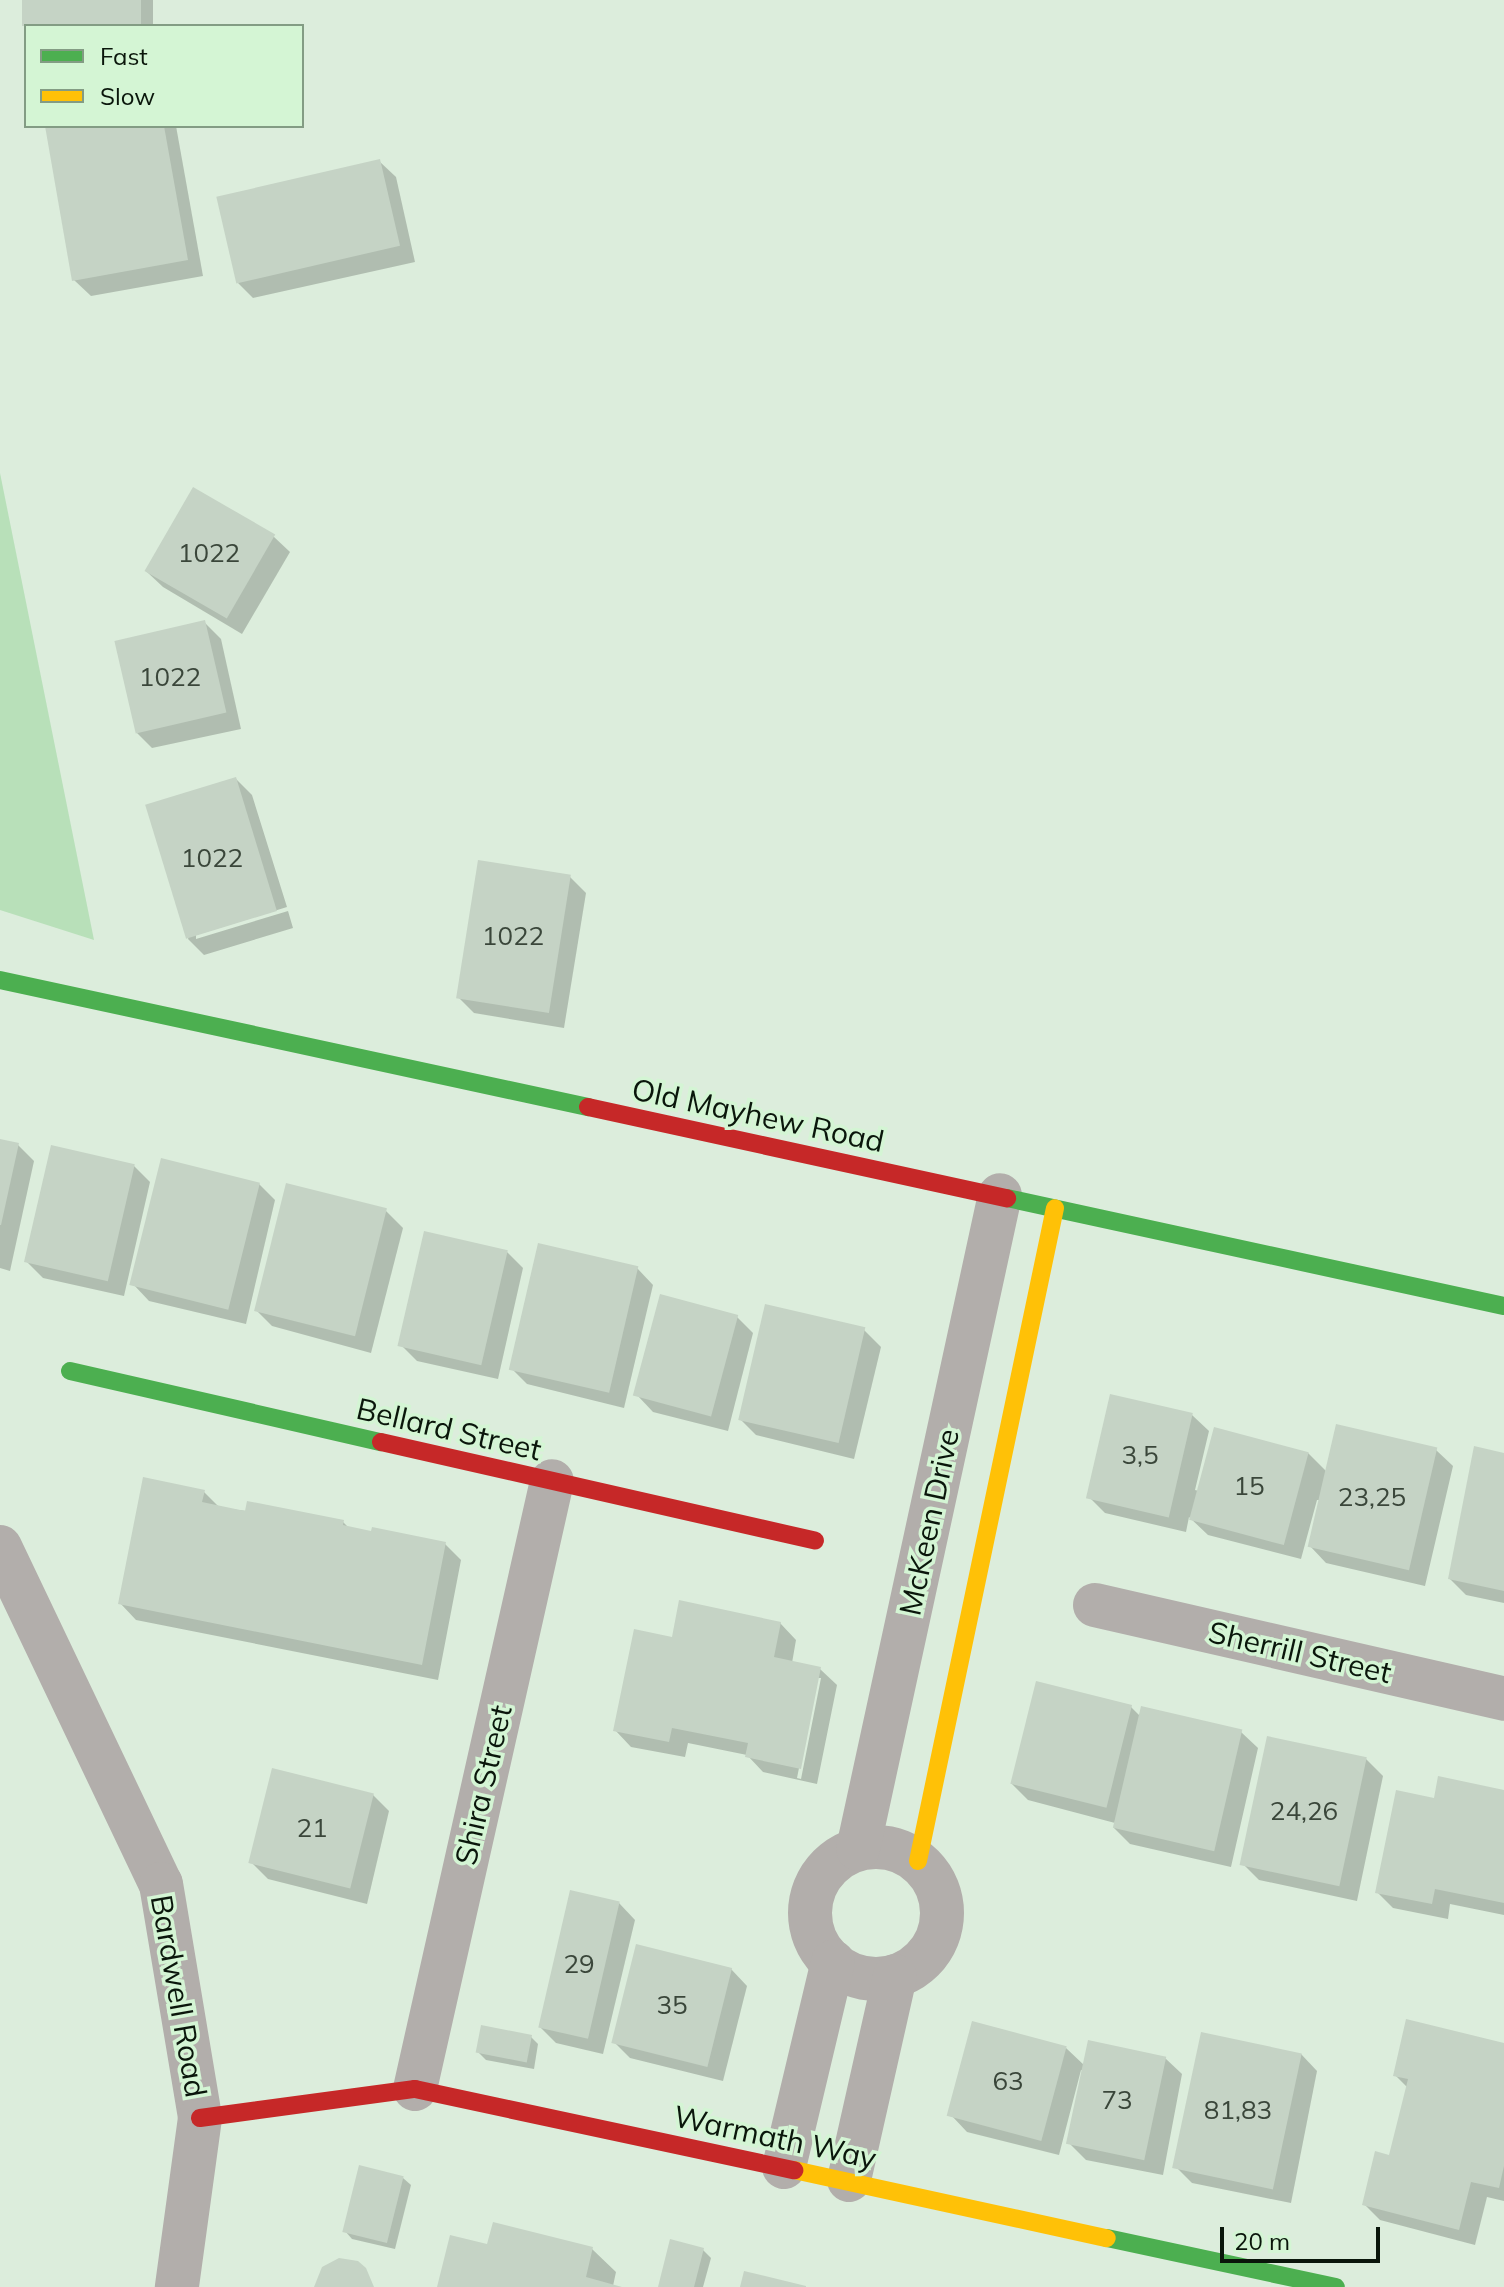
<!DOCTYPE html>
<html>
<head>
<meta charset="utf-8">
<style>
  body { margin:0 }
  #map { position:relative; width:1504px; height:2287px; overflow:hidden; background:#dceddc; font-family:Mulish,sans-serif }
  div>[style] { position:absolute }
  .green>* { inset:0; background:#b8e0b9 }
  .shadow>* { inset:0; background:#0003; transform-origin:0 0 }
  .building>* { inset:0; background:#c5d3c5; transform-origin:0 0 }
  .street>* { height:44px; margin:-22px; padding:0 22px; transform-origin:22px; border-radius:22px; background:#b2aeab }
  .street>.ring { margin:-22px; padding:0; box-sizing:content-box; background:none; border:44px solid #b2aeab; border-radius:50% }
  .fast>* { height:18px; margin:-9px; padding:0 9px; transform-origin:9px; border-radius:9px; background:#4caf50 }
  .slow>* { height:18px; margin:-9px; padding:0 9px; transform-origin:9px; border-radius:9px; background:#ffc107 }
  .jam>* { height:18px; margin:-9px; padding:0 9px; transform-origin:9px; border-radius:9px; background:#c62828 }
  span { translate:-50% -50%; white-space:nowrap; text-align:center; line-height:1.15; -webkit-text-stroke:7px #d4f5d4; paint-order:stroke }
  .number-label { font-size:26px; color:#3a463a }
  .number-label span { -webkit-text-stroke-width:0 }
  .street-label { font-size:30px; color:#0a160b }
  .legend { position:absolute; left:24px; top:24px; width:280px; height:104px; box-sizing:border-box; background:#d4f5d4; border:2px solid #839c84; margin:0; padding:10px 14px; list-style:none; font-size:24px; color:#0a160b }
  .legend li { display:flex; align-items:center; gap:16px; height:40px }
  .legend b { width:40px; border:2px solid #839c84 }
  .scale { position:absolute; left:1220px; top:2227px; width:160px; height:36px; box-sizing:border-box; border:4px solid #0a160b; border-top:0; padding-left:10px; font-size:24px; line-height:28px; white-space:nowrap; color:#0a160b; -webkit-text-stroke:6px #d4f5d4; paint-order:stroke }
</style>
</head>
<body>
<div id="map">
  <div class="green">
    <i style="clip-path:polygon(0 473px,94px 940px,0 910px)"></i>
  </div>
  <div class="shadow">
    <i style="left:24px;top:0;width:129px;height:26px"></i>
    <i style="clip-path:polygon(47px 126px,176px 126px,203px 276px,91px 296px,74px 280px)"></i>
    <i style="clip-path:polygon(379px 161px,396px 177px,415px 262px,253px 298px,237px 282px)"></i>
    <i style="clip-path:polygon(273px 536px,290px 552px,242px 634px,163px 587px,146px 571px)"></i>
    <i style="clip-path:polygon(205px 623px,221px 639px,241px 729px,152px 748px,136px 732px)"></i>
    <i style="clip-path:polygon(236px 779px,252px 795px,287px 907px,196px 935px,196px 939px,288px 911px,293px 928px,204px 955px,188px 939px)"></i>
    <i style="clip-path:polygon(570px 877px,586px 893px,564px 1028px,474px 1013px,458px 997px)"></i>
    <i style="clip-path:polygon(0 1141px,18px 1145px,34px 1161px,10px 1271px,0 1268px)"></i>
    <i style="clip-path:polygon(134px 1166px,150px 1182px,124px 1296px,43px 1278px,27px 1262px)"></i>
    <i style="clip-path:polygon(259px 1184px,275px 1200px,246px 1324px,149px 1301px,133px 1284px)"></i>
    <i style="clip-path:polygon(288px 1185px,386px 1211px,403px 1228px,371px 1353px,272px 1326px,256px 1310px)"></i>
    <i style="clip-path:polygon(507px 1252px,523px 1268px,498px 1379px,417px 1361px,401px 1345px)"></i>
    <i style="clip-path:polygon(637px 1268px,653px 1285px,624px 1408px,527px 1384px,511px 1368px)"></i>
    <i style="clip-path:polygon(737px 1317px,753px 1333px,728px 1431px,653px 1412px,637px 1395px)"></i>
    <i style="clip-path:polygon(864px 1330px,881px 1347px,854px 1459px,756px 1435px,740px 1419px)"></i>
    <i style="clip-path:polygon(1192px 1415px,1209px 1431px,1195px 1490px,1199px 1491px,1308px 1453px,1327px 1472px,1436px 1450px,1453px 1466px,1425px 1586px,1326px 1563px,1310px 1546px,1320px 1500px,1317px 1500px,1301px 1559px,1208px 1535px,1189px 1517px,1186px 1532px,1105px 1513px,1089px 1497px)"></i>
    <i style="clip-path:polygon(1504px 1455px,1504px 1603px,1466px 1595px,1450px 1579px)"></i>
    <i style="clip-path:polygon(204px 1492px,220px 1508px,343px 1522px,350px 1529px,445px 1544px,461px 1560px,438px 1680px,136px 1620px,120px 1603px)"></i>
    <i style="clip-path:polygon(evenodd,780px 1623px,796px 1640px,792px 1663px,820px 1669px,837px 1685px,817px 1784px,763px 1772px,747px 1755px,688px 1743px,685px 1757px,631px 1747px,615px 1730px,673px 1639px,780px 1623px,817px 1678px,821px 1678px,801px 1779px,797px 1778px,817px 1678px)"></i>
    <i style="clip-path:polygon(1131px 1707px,1140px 1716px,1241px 1732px,1258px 1748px,1231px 1867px,1130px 1844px,1114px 1828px,1115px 1823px,1028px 1800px,1012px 1784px)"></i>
    <i style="clip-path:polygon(1366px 1759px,1383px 1776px,1357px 1901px,1259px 1880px,1243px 1864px)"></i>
    <i style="clip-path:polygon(1504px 1792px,1504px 1915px,1450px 1904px,1448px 1919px,1393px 1908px,1377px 1892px)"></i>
    <i style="clip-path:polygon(373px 1795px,389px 1811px,367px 1904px,268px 1879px,252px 1863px)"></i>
    <i style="clip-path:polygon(619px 1903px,635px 1920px,603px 2054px,556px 2043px,540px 2027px)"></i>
    <i style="clip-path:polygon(731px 1969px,747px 1986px,723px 2081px,630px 2058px,614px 2042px)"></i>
    <i style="clip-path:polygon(531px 2037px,538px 2044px,534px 2069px,486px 2060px,478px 2052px)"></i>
    <i style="clip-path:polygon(1504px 2045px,1504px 2201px,1487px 2197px,1475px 2245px,1380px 2220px,1364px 2204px,1391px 2157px,1408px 2088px,1395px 2075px)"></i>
    <i style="clip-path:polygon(1066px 2048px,1085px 2066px,1165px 2058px,1182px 2074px,1163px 2175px,1086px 2160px,1070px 2144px,1084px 2071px,1081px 2070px,1059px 2155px,967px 2132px,951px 2115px)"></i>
    <i style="clip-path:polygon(1301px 2054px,1317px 2071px,1291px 2203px,1192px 2183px,1176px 2167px)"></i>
    <i style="clip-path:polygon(403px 2178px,411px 2185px,395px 2249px,352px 2239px,345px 2231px)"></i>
    <i style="clip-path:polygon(488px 2246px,592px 2249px,616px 2272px,613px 2286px,618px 2287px,439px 2287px)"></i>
    <i style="clip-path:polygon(703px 2250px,711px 2258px,703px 2287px,660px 2287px)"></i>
  </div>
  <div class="building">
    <i style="left:22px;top:0;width:119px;height:26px"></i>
    <i style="clip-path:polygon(45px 126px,164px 126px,188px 260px,72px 281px)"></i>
    <i style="left:380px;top:159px;width:89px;height:168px;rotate:77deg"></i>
    <i style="left:193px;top:487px;width:95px;height:97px;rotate:30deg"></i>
    <i style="left:205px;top:620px;width:95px;height:93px;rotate:77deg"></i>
    <i style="left:236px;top:777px;width:140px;height:95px;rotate:73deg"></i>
    <i style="left:478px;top:860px;width:94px;height:140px;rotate:9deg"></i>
    <i style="clip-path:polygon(0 1139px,19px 1143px,1px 1225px,0 1225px)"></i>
    <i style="left:51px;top:1145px;width:86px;height:120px;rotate:13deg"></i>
    <i style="left:161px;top:1158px;width:102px;height:131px;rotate:14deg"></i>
    <i style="left:286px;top:1183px;width:104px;height:132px;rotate:14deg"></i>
    <i style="left:424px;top:1231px;width:86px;height:118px;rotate:13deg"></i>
    <i style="left:538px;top:1243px;width:103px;height:130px;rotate:13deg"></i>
    <i style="left:660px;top:1294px;width:81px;height:105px;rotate:15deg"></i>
    <i style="left:765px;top:1304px;width:103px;height:119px;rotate:13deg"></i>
    <i style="left:1110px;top:1394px;width:85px;height:107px;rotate:13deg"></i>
    <i style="left:1336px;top:1424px;width:104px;height:126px;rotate:13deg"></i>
    <i style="left:1214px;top:1427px;width:98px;height:96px;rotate:15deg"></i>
    <i style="clip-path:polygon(1474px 1446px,1504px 1453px,1504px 1591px,1448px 1579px)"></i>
    <i style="clip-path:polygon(143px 1477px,205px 1490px,202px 1502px,245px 1511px,247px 1501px,344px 1520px,343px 1525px,371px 1531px,372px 1527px,446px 1542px,422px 1665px,118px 1604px)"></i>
    <i style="clip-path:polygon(679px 1600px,781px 1622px,774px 1657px,821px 1667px,801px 1769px,745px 1757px,748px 1743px,672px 1728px,669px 1742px,613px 1731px,634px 1629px,672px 1637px)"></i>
    <i style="left:1036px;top:1681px;width:99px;height:106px;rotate:14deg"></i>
    <i style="left:1141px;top:1706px;width:104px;height:125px;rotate:13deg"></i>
    <i style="left:1267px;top:1736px;width:102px;height:132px;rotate:12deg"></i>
    <i style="left:272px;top:1768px;width:105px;height:98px;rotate:14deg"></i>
    <i style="clip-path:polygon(1438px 1776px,1504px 1790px,1504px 1903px,1435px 1889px,1432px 1904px,1375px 1893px,1396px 1790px,1434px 1798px)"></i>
    <i style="left:570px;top:1890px;width:51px;height:141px;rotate:13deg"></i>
    <i style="left:636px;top:1944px;width:99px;height:102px;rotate:14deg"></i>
    <i style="clip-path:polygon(1406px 2019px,1504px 2043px,1504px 2166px,1499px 2188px,1471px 2182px,1459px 2230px,1362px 2205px,1375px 2151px,1389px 2155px,1408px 2079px,1393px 2076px)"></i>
    <i style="left:972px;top:2021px;width:98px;height:98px;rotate:15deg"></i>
    <i style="left:481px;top:2025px;width:52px;height:28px;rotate:11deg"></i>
    <i style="left:1201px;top:2032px;width:103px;height:139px;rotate:12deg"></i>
    <i style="left:1088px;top:2040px;width:80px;height:106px;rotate:12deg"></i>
    <i style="left:359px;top:2165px;width:46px;height:69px;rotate:14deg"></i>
    <i style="clip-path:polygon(493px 2222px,593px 2247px,586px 2277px,622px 2287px,437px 2287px,450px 2235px,487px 2244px)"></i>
    <i style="clip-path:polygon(670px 2239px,704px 2248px,694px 2287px,658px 2287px)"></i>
    <i style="clip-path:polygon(339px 2258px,358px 2261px,366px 2268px,374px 2287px,314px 2287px,322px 2267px)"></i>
    <i style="clip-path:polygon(744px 2271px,806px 2286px,806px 2287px,740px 2287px)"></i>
  </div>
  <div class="street">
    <i style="left:0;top:1547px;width:373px;rotate:64.5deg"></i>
    <i style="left:161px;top:1884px;width:237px;rotate:80.5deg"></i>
    <i style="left:200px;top:2118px;width:171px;rotate:97.8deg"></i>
    <i style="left:1095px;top:1605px;width:420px;rotate:12.9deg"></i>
    <i class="ring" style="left:810px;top:1847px;width:88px;height:88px"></i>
    <i style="left:858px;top:1849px;width:669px;rotate:-77.75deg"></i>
    <i style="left:415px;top:2089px;width:623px;rotate:-77.3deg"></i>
    <i style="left:784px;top:2167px;width:211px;rotate:-76.6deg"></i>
    <i style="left:849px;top:2180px;width:209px;rotate:-77.3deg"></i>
  </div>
  <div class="fast">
    <i style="left:0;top:980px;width:602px;rotate:12.19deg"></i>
    <i style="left:1007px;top:1198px;width:509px;rotate:12.26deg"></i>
    <i style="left:70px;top:1371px;width:319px;rotate:12.9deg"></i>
    <i style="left:1107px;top:2238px;width:234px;rotate:12.1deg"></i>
  </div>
  <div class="slow">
    <i style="left:918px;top:1861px;width:667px;rotate:-78.15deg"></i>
    <i style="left:794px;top:2170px;width:320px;rotate:12.3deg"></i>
  </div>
  <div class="jam">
    <i style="left:588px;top:1107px;width:429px;rotate:12.3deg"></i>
    <i style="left:381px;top:1442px;width:445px;rotate:12.8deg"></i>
    <i style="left:200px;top:2118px;width:217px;rotate:-7.7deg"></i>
    <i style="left:415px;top:2089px;width:388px;rotate:12.1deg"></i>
  </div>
  <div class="number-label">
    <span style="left:209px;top:553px">1022</span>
    <span style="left:170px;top:677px">1022</span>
    <span style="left:212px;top:858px">1022</span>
    <span style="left:513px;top:936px">1022</span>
    <span style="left:1140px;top:1455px">3,5</span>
    <span style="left:1249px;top:1486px">15</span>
    <span style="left:1372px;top:1497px">23,25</span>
    <span style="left:1304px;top:1811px">24,26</span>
    <span style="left:312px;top:1828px">21</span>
    <span style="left:579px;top:1964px">29</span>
    <span style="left:672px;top:2005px">35</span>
    <span style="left:1008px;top:2081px">63</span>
    <span style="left:1117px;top:2100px">73</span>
    <span style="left:1238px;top:2110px">81,83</span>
  </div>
  <div class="street-label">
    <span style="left:758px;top:1115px;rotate:12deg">Old Mayhew Road</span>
    <span style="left:449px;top:1429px;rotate:13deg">Bellard Street</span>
    <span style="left:929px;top:1522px;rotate:-78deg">McKeen Drive</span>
    <span style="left:1300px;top:1652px;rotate:13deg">Sherrill Street</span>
    <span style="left:483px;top:1785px;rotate:-77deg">Shira Street</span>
    <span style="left:179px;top:1996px;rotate:80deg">Bardwell Road</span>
    <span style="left:775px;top:2137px;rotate:12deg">Warmath Way</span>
  </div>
  <ul class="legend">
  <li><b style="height:10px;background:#4caf50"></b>Fast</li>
  <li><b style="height:10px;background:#ffc107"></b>Slow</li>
  </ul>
  <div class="scale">20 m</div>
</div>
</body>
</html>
